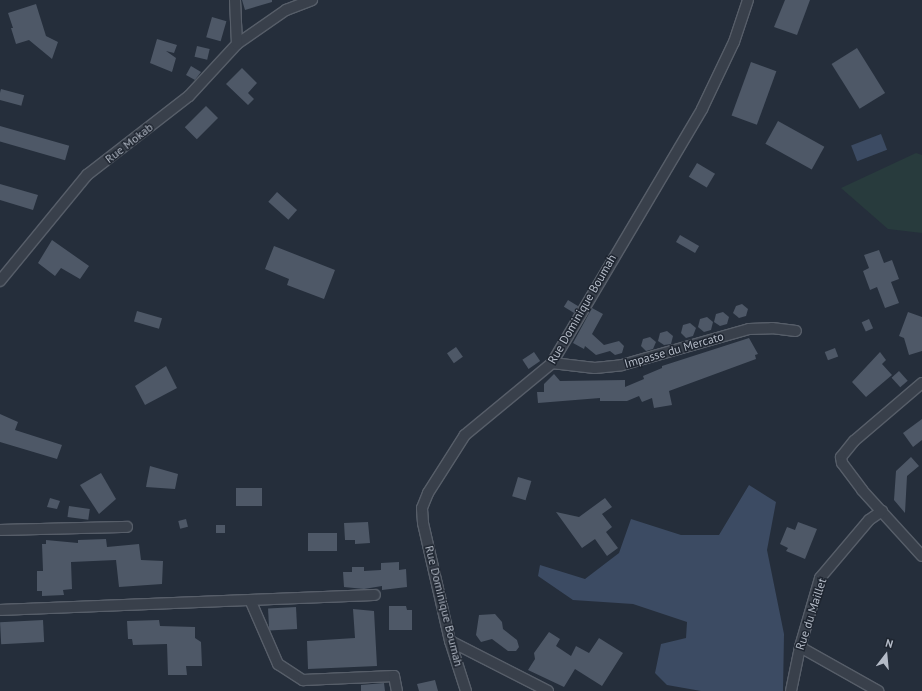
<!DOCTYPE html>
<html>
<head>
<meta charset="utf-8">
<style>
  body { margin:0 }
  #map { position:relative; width:922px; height:691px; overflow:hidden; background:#252e3b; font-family:"PT Sans",sans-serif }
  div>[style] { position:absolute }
  .green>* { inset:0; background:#283b3d }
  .water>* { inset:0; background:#3c4b63; transform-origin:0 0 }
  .building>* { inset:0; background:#4e5867; transform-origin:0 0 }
  .roads { filter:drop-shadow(1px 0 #575e69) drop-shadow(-1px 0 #575e69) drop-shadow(0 1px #575e69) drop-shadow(0 -1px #575e69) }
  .minor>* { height:10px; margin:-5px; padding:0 5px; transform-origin:5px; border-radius:5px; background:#39404b }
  span { translate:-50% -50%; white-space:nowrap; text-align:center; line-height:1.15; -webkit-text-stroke:3px #1e2530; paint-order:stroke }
  .street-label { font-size:12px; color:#b4bbc7 }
  .north { position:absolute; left:866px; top:635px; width:40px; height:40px; -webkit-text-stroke:3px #1e2530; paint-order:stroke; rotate:16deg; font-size:11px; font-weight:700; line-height:16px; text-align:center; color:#b4bbc7 }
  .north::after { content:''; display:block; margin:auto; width:14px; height:18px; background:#b4bbc7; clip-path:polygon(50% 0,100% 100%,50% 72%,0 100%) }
</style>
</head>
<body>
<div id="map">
  <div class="green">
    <i style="clip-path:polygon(916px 153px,922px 155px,922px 233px,888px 229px,841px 188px)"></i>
  </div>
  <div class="water">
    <i style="left:881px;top:134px;width:17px;height:32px;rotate:69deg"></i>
    <i style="clip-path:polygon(749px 485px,776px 502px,767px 550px,784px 634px,783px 691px,701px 691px,667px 685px,655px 673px,661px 644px,686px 638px,687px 622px,633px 604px,573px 600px,538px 576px,540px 565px,585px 579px,619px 553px,631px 519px,681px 535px,719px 535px)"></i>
  </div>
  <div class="building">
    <i style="clip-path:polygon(242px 0,272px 0,272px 2px,245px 10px)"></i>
    <i style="clip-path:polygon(785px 0,810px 0,797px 35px,774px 27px)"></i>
    <i style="clip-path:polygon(36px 4px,46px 36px,58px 42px,52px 59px,29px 40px,16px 44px,11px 28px,13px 28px,8px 13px)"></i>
    <i style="left:212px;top:17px;width:15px;height:21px;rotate:16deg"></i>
    <i style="clip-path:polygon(157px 39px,177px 45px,174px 53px,166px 51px,176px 58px,172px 72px,150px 63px)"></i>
    <i style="left:197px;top:46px;width:13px;height:11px;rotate:13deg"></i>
    <i style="left:857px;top:48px;width:53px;height:30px;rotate:58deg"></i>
    <i style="left:751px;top:62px;width:27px;height:57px;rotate:20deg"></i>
    <i style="clip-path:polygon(191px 66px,201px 72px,195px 80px,186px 75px)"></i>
    <i style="clip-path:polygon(242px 68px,257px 83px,248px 93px,254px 99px,248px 105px,226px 84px)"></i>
    <i style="left:1px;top:89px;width:24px;height:11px;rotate:15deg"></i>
    <i style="left:206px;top:106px;width:17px;height:30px;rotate:45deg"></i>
    <i style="left:778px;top:121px;width:53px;height:26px;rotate:29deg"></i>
    <i style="left:0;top:126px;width:72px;height:15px;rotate:16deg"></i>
    <i style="left:697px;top:163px;width:21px;height:16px;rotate:31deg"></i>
    <i style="clip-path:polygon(0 184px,38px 195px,33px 210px,0 200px)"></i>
    <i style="left:277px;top:192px;width:27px;height:13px;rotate:42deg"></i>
    <i style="left:680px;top:235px;width:22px;height:8px;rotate:30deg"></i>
    <i style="clip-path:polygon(52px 240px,89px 266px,80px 279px,61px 268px,55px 276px,38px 263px)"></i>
    <i style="clip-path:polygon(274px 246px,335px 270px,324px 299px,287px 285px,289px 279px,265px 269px)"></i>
    <i style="clip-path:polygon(879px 250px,884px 263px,892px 260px,899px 279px,891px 282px,899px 303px,885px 308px,877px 287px,870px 290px,863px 271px,869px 268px,864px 255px)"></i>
    <i style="left:568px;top:300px;width:12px;height:8px;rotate:31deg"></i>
    <i style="clip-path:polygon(742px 304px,748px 309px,746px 316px,739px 318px,733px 313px,736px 306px)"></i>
    <i style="clip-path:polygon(592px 308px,603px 314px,592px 334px,604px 345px,619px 341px,624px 346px,622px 353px,615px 355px,610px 351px,596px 355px,585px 346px,584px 349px,573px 343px)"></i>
    <i style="left:137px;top:311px;width:26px;height:11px;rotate:16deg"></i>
    <i style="clip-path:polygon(723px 312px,729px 317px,727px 324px,720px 326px,714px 322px,716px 314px)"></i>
    <i style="clip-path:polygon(908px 312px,922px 317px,922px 351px,909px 355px,904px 338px,899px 336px)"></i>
    <i style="clip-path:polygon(707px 317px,713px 322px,711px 330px,704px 332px,698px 327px,700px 319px)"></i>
    <i style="left:869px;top:319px;width:10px;height:8px;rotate:66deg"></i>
    <i style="clip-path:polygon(690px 323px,696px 328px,693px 336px,686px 338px,681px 333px,683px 325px)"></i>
    <i style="clip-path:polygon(667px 331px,673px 336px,671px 344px,664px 345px,658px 341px,660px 333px)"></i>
    <i style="clip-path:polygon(650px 337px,656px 342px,653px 349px,646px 351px,641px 346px,643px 339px)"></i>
    <i style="clip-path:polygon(749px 338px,758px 354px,755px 355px,756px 359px,669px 391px,672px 405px,654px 408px,652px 398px,642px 402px,639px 396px,627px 401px,600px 401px,600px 398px,538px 403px,537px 392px,544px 392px,544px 384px,554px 374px,560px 381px,625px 380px,625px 387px,644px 379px,643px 376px,662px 368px,662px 366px)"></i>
    <i style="left:456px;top:347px;width:12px;height:11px;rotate:55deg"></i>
    <i style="left:835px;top:348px;width:9px;height:11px;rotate:69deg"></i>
    <i style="left:534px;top:352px;width:11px;height:14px;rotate:56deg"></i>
    <i style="clip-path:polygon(880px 352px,886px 360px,882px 364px,892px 375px,866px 397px,852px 382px)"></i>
    <i style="clip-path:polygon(166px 366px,177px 388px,145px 405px,135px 386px)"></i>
    <i style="left:899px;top:371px;width:13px;height:10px;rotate:48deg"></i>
    <i style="clip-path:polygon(0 414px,18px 422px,15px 430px,62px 445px,57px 459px,0 442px)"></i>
    <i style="clip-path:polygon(922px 419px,922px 440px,913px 447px,903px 433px)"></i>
    <i style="clip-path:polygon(911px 457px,919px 466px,907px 476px,905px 513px,894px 500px,896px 471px)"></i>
    <i style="clip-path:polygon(150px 466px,178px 474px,175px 489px,146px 487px)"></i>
    <i style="clip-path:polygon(101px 473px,116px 499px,99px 514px,80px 485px)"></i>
    <i style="left:518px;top:477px;width:14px;height:20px;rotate:17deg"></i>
    <i style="left:236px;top:488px;width:26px;height:18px"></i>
    <i style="clip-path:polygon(50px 498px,60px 501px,57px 509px,47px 507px)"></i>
    <i style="clip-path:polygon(605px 498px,612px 507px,602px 514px,612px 527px,606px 532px,618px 548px,607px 556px,595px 539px,582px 548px,556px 512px,579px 517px)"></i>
    <i style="left:69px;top:506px;width:21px;height:11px;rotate:8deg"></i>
    <i style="left:186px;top:519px;width:8px;height:8px;rotate:76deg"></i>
    <i style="clip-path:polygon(368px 522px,370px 543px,355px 544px,355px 540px,345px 540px,344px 523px)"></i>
    <i style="clip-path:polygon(798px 522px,817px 529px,805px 559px,786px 551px,788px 548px,780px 544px,787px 527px,795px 530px)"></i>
    <i style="left:216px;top:525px;width:9px;height:8px"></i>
    <i style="left:337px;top:533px;width:18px;height:29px;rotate:90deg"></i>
    <i style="clip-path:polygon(106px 539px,107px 547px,139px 544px,141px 560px,163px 561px,162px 584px,119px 587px,116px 560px,71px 562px,72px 589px,63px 590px,64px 595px,42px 596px,42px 591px,37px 591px,37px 571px,43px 571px,42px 544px,46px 544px,46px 540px,78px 543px,78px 540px)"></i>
    <i style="clip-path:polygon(399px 562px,399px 570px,406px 569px,407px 587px,382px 590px,382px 586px,364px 589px,344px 587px,343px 572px,352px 572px,352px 567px,364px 567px,364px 571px,381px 570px,381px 563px)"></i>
    <i style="clip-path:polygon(389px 606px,406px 606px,407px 610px,412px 610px,412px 630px,389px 630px)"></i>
    <i style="left:296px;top:607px;width:22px;height:28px;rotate:87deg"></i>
    <i style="clip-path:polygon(353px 609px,374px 611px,377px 666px,308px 669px,307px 641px,355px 638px)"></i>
    <i style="clip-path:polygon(495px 614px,502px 622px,503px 629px,517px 640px,519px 647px,516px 651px,508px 651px,492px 639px,481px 642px,476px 635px,479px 615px)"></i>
    <i style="left:43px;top:620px;width:22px;height:43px;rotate:87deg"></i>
    <i style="clip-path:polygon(159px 620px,160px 626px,195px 627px,195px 638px,201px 642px,202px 666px,186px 666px,187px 675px,168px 675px,167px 644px,133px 645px,132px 639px,128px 639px,127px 621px)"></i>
    <i style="clip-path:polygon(549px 632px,560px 639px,556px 646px,571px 656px,576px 646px,589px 653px,599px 638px,623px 653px,602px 686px,575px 669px,564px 687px,528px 670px,535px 659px,534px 653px)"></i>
    <i style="clip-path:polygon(435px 680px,438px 691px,419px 691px,417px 684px)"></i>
    <i style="clip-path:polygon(384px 683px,385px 691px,361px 691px,361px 685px)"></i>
  </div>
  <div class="roads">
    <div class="minor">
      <i style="left:237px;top:44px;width:60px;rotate:-34.8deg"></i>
      <i style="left:286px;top:10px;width:28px;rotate:-21deg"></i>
      <i style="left:0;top:281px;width:137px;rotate:-50.6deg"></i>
      <i style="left:87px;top:175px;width:129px;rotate:-37.8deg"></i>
      <i style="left:189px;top:96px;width:71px;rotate:-47.3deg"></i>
      <i style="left:237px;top:44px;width:44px;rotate:-92.6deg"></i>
      <i style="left:552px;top:363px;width:43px;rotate:6.6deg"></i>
      <i style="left:595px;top:368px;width:27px;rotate:-6deg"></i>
      <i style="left:622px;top:365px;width:132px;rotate:-15.8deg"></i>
      <i style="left:749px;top:329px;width:23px;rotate:-2deg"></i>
      <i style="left:772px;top:328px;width:24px;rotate:7deg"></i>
      <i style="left:922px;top:383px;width:89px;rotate:139.5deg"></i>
      <i style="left:854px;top:441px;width:21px;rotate:129deg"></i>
      <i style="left:841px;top:457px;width:6px;rotate:81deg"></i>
      <i style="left:842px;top:463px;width:34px;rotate:53deg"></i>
      <i style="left:862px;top:490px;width:89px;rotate:47.7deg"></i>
      <i style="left:0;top:530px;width:127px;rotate:-1.4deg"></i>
      <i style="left:251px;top:602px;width:68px;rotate:66.5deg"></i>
      <i style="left:278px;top:664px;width:30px;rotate:33deg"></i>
      <i style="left:303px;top:680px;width:91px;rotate:-2.5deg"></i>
      <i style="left:394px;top:676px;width:15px;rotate:79deg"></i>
      <i style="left:0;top:610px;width:375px;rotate:-2.3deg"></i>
      <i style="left:450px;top:641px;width:110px;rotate:27deg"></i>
      <i style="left:800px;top:647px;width:90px;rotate:29.4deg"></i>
      <i style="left:466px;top:691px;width:52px;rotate:-107.7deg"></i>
      <i style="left:450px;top:641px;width:121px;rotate:-102.9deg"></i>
      <i style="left:423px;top:523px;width:15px;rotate:-94deg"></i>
      <i style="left:422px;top:508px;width:16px;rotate:-68deg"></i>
      <i style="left:428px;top:493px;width:69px;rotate:-57.5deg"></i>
      <i style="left:465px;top:435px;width:113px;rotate:-39.6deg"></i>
      <i style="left:552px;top:363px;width:295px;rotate:-59.4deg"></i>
      <i style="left:702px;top:109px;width:74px;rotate:-64.5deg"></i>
      <i style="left:734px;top:42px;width:44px;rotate:-71.6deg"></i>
      <i style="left:791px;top:691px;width:45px;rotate:-78.4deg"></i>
      <i style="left:800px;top:647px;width:72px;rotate:-73.8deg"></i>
      <i style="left:820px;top:578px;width:76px;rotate:-49.8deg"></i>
      <i style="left:869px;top:520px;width:16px;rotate:-35deg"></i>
    </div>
  </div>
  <div class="street-label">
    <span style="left:129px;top:143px;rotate:-38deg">Rue Mokab</span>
    <span style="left:582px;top:309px;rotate:-60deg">Rue Dominique Boumah</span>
    <span style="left:674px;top:350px;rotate:-16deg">Impasse du Mercato</span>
    <span style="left:444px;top:606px;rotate:76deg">Rue Dominique Boumah</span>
    <span style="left:811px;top:614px;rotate:-72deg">Rue du Maillet</span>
  </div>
  <div class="north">N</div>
</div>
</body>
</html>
